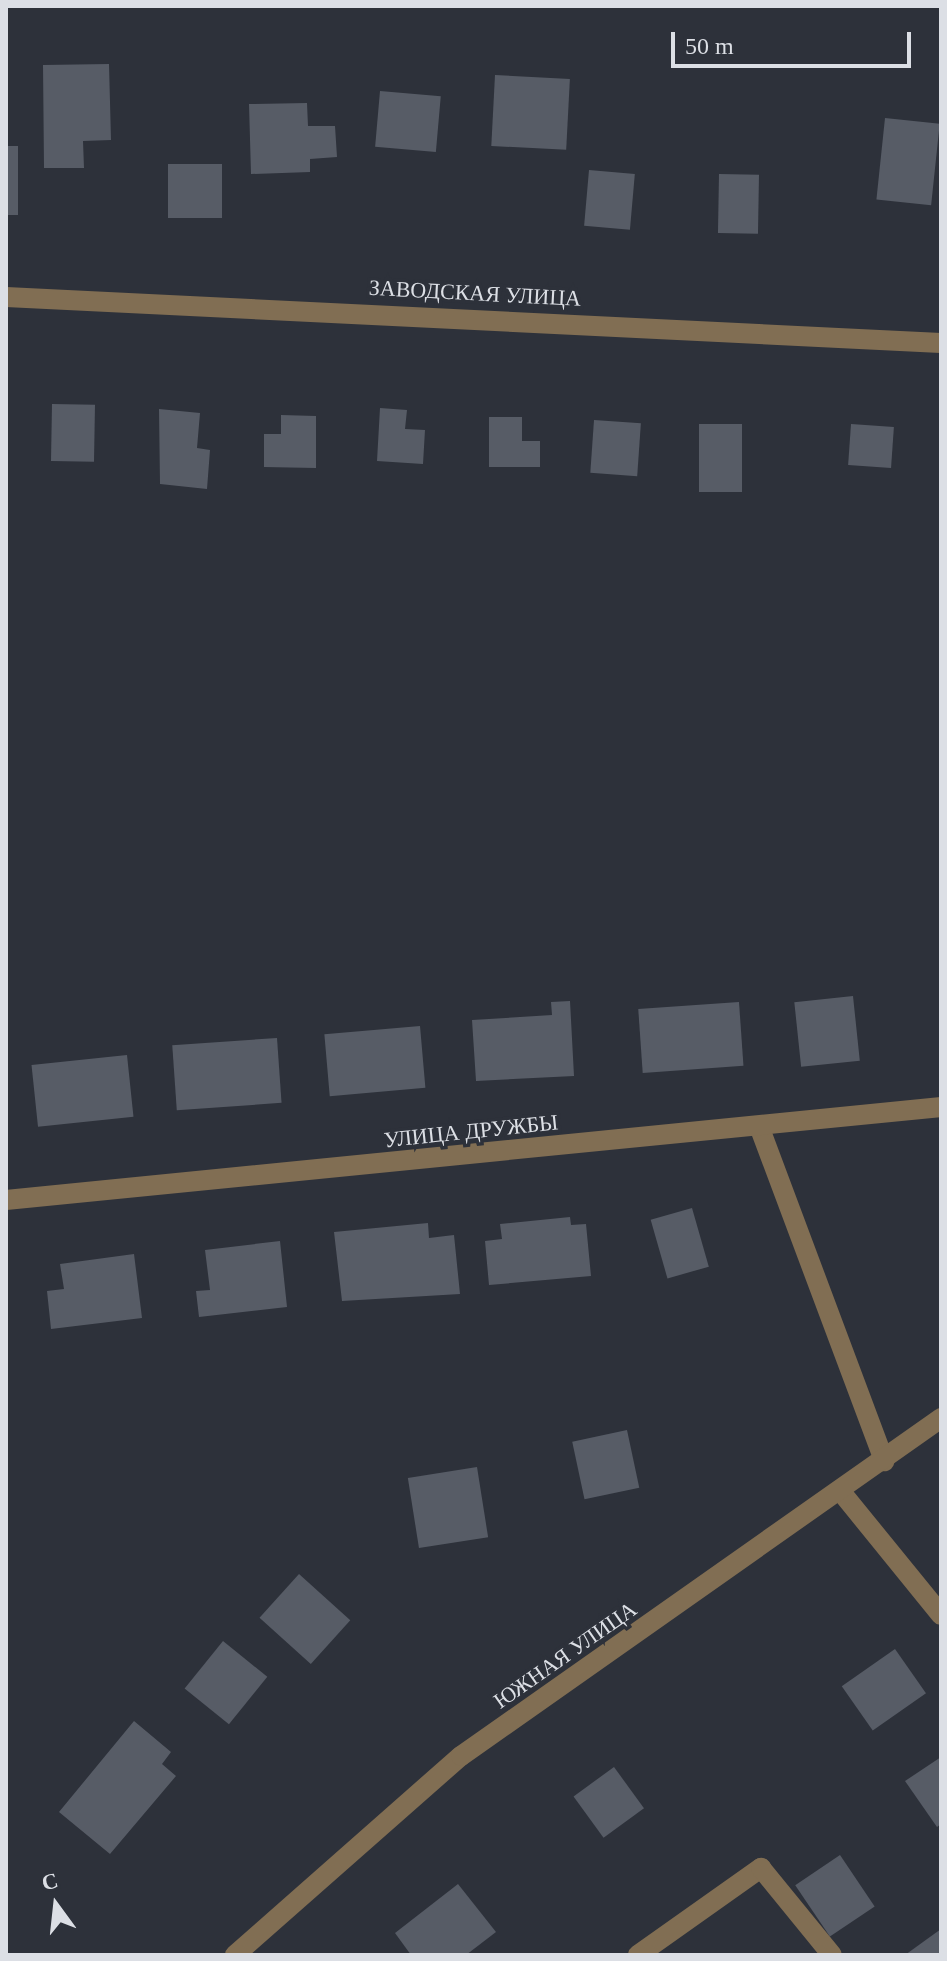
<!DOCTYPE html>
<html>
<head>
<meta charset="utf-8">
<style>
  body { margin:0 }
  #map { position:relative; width:947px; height:1961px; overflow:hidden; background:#2d313a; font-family:"Times New Roman",serif }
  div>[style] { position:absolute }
  .building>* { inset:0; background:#575c66; transform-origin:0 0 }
  .minor>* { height:20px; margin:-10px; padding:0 10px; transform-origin:10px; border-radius:10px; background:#816e53 }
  span { translate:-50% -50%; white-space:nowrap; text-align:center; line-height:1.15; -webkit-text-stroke:7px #2d313a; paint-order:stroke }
  .street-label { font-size:22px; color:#dcdfe5 }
  .frame { position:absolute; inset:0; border:8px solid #dcdfe5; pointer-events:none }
  .north { position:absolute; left:16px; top:1865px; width:80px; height:80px; -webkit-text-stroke:6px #2d313a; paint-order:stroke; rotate:345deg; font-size:22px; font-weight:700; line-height:32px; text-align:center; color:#dcdfe5 }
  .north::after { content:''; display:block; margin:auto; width:28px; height:36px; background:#dcdfe5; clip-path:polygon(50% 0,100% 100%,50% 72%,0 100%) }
  .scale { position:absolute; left:671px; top:32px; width:240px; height:36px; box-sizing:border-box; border:4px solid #dcdfe5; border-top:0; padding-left:10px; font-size:24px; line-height:28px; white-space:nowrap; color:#dcdfe5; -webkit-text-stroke:6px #2d313a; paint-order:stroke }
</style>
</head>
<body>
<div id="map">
  <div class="building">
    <i style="clip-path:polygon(109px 64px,111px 140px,83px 141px,84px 168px,44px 168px,43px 65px)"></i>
    <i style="left:495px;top:75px;width:75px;height:71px;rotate:3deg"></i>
    <i style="left:380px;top:91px;width:61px;height:56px;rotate:5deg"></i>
    <i style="clip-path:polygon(307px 103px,308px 126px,335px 126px,337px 157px,310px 159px,310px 172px,251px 174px,249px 104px)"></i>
    <i style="left:885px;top:118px;width:55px;height:82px;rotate:6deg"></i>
    <i style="left:6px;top:146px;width:12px;height:69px"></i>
    <i style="left:168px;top:164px;width:54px;height:54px"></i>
    <i style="left:589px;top:170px;width:46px;height:56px;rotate:5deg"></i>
    <i style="left:719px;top:174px;width:40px;height:59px;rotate:1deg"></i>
    <i style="left:52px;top:404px;width:43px;height:57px;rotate:1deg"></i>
    <i style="clip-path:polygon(380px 408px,407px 410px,405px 429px,425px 430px,423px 464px,377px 461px)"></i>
    <i style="clip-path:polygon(159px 409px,200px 413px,197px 448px,210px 450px,207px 489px,160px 484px)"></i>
    <i style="clip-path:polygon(281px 415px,316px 416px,316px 468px,264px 467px,264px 434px,281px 434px)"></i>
    <i style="clip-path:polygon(489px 417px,522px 417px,522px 441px,540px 441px,540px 467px,489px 467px)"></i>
    <i style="left:594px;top:420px;width:47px;height:53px;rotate:4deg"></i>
    <i style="left:742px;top:424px;width:68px;height:43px;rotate:90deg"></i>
    <i style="left:851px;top:424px;width:43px;height:41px;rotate:4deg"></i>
    <i style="left:853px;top:996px;width:65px;height:59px;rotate:84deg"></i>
    <i style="clip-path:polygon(570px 1001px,574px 1076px,476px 1081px,472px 1020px,552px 1015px,551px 1002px)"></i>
    <i style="left:739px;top:1002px;width:64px;height:101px;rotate:86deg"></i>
    <i style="left:420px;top:1026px;width:62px;height:96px;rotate:85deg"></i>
    <i style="left:277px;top:1038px;width:65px;height:105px;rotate:86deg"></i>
    <i style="left:127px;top:1055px;width:62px;height:96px;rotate:84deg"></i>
    <i style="left:692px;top:1208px;width:61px;height:43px;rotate:74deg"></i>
    <i style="clip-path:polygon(570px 1217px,571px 1225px,586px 1224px,591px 1276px,489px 1285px,485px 1241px,502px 1239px,500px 1224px)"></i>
    <i style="clip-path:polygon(428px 1223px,429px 1238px,454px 1235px,460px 1294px,342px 1301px,334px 1232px)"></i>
    <i style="clip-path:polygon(280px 1241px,287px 1307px,199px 1317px,196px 1291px,210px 1290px,205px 1250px)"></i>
    <i style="clip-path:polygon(134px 1254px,142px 1318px,51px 1329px,47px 1291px,64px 1289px,60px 1264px)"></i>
    <i style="left:627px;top:1430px;width:59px;height:56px;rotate:78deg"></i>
    <i style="left:477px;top:1467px;width:71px;height:70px;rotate:81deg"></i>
    <i style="left:299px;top:1574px;width:69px;height:59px;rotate:42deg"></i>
    <i style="left:223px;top:1641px;width:57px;height:61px;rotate:39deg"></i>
    <i style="left:895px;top:1649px;width:54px;height:65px;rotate:55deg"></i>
    <i style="clip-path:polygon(134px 1721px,171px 1752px,162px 1764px,176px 1776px,110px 1854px,59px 1812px)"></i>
    <i style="clip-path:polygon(941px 1757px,941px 1824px,937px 1827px,905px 1781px)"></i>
    <i style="left:614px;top:1767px;width:51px;height:50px;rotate:54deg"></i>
    <i style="left:840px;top:1855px;width:62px;height:54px;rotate:56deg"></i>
    <i style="clip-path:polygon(458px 1884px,496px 1932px,466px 1955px,411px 1955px,395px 1933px)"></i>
    <i style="clip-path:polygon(941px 1929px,941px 1955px,905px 1955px)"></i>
  </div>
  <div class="minor">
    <i style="left:6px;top:297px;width:936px;rotate:2.82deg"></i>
    <i style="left:759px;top:1126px;width:358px;rotate:69.5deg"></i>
    <i style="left:6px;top:1200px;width:940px;rotate:-5.68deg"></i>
    <i style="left:842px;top:1493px;width:157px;rotate:50.9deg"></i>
    <i style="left:235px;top:1955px;width:301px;rotate:-41.4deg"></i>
    <i style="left:461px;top:1756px;width:587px;rotate:-35.15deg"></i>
    <i style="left:638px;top:1955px;width:151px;rotate:-35.3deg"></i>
    <i style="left:761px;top:1868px;width:112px;rotate:50.8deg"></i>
  </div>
  <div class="street-label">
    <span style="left:475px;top:293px;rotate:3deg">ЗАВОДСКАЯ УЛИЦА</span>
    <span style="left:471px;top:1131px;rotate:-6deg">УЛИЦА ДРУЖБЫ</span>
    <span style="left:565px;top:1655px;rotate:-35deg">ЮЖНАЯ УЛИЦА</span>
  </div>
  <div class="frame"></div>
  <div class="north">С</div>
  <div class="scale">50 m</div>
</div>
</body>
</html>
